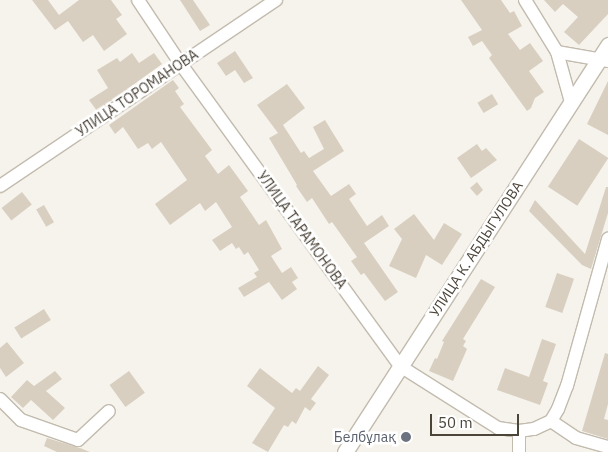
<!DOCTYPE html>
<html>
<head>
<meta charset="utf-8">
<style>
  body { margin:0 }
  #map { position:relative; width:608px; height:452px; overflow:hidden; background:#f6f3ec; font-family:"IBM Plex Sans",sans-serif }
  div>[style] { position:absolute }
  .building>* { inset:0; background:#d8cfc1; transform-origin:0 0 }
  .roads { filter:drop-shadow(1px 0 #c2bbae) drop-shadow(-1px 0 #c2bbae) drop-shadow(0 1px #c2bbae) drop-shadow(0 -1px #c2bbae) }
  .minor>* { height:12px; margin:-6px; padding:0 6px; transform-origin:6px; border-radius:6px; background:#fff }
  .tertiary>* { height:15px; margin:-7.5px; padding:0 7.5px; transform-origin:7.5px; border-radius:7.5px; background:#fff }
  .dots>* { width:14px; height:14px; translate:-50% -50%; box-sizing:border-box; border:2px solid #fff; border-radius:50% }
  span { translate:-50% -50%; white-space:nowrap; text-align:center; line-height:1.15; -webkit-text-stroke:5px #fff; paint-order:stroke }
  .street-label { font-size:14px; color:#4b4439 }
  .worship-label { font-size:14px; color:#5b616d }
  .right { translate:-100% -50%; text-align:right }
  .scale { position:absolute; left:430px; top:414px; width:89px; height:22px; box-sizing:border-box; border:2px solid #4b4439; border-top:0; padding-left:6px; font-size:15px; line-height:18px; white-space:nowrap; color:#4b4439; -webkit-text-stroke:4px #fff; paint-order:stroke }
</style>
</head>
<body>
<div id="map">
  <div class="building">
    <i style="clip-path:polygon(32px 0,48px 0,59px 15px,79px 0,111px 0,122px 15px,116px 19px,127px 34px,104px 51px,93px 35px,83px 42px,68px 21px,55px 30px)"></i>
    <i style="clip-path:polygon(180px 0,193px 0,210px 25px,200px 31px)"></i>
    <i style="clip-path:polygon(461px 0,501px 0,510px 13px,514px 11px,522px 26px,508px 34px,520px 50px,530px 43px,543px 61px,529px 71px,544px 92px,535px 98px,531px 108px,527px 111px,489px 58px,492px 55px,482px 41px,473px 46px,468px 37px,482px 30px)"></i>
    <i style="clip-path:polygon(544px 0,608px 0,608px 14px,579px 45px,564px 32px,578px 17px,563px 4px,555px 12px)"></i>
    <i style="clip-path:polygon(235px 51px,253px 78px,244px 83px,235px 70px,226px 76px,217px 63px)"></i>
    <i style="clip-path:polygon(132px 53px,139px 63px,154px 53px,162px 64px,97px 111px,89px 100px,108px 88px,97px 70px,117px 58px,120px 62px)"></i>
    <i style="clip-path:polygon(173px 80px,179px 88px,175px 91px,184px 104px,180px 107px,212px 150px,205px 156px,218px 174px,229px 165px,248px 191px,240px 197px,259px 225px,266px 220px,282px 249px,271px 256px,282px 273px,291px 267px,298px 278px,292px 282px,297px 289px,282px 300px,269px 282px,244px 297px,238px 288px,257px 277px,254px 273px,259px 270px,248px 252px,244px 255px,239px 247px,236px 249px,232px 243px,220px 251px,212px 240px,232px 227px,216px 202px,205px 211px,200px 203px,170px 225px,155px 204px,187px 180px,161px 142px,152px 149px,148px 143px,138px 149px,123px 127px,115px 134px,109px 125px)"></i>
    <i style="clip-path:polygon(608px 81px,608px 135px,587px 124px)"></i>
    <i style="clip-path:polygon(287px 84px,305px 108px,283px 125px,301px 153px,304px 151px,309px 158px,324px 149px,313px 127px,325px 120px,344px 151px,313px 171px,331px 196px,349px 184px,356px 194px,349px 199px,367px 226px,382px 215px,389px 226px,364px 243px,398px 292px,385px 301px,364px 273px,361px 275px,351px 261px,357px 257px,332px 222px,329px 224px,312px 198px,307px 202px,296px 186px,297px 185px,269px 138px,278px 133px,257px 105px)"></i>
    <i style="left:492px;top:94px;width:12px;height:17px;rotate:59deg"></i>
    <i style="left:579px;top:139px;width:35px;height:57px;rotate:33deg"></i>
    <i style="clip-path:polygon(477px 144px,482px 151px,486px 148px,497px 160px,471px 178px,457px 158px)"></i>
    <i style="clip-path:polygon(477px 182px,483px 190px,477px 196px,470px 188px)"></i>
    <i style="clip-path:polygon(606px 187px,608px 187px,608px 213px,591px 269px,582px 265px,529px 211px,535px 200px,585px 254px)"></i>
    <i style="left:22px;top:192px;width:16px;height:26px;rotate:52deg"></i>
    <i style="left:44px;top:205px;width:20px;height:9px;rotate:60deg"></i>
    <i style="clip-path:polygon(414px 214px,434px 240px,444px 223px,462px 234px,442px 265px,426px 255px,416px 278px,389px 266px,402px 239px,394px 229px)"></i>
    <i style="left:557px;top:273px;width:18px;height:36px;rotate:19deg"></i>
    <i style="clip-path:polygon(481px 279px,495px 287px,463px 339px,466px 341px,463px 346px,467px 349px,453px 381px,429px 371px,435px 358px,437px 359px,444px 342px,442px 341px)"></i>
    <i style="left:44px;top:309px;width:13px;height:35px;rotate:58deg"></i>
    <i style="clip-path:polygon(542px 339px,556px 344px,543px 381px,548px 383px,540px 405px,497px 390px,505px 368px,529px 377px)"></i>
    <i style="clip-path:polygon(7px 342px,24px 363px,6px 377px,0 368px,0 348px)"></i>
    <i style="clip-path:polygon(605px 353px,608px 354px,608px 404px,604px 419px,608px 420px,608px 439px,582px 431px)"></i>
    <i style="clip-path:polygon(318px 366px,329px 375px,311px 399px,316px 403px,310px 411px,305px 407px,296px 424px,292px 421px,288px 427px,284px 425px,268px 452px,252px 443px,275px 408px,247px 386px,260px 368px,292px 393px,296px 388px,300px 391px)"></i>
    <i style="clip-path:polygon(55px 371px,62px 379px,46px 391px,65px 408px,53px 420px,31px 400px,23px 408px,11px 397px,27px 380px,34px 386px)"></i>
    <i style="left:129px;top:371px;width:27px;height:24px;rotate:54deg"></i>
    <i style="clip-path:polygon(47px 438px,80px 448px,90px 452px,57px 452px,44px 446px)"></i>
  </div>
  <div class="roads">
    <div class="minor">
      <i style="left:138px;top:0;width:76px;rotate:56.3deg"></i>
      <i style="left:180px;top:63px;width:374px;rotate:54deg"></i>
      <i style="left:400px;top:366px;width:116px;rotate:32.3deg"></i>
      <i style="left:498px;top:428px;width:21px;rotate:8deg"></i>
      <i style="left:519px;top:431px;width:15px;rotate:-8deg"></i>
      <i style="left:534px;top:429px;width:19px;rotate:-25deg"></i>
      <i style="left:551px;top:421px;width:14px;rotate:-60deg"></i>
      <i style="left:558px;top:409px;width:25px;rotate:-69deg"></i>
      <i style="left:567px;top:386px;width:153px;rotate:-74.4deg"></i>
      <i style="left:525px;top:0;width:61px;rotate:58.4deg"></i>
      <i style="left:557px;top:52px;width:52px;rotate:10deg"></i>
      <i style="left:557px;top:52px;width:52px;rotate:74.4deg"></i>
      <i style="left:0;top:186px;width:333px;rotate:-34deg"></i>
      <i style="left:0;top:399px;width:30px;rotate:45deg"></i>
      <i style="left:21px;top:420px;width:60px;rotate:19.3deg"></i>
      <i style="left:78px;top:440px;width:42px;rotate:-43.1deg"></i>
      <i style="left:551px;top:421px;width:30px;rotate:34deg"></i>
      <i style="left:576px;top:438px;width:33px;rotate:16deg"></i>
      <i style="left:519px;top:452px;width:21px;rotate:-90deg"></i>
    </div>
    <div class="tertiary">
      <i style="left:345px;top:452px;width:485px;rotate:-57.1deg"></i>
    </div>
  </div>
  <div class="dots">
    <i style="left:406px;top:437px;background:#6b7280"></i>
  </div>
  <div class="street-label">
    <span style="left:137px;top:93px;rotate:-34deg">УЛИЦА ТОРОМАНОВА</span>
    <span style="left:302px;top:230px;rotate:54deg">УЛИЦА ТАРАМОНОВА</span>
    <span style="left:476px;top:249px;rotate:-57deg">УЛИЦА К. АБДЫГУЛОВА</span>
  </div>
  <div class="worship-label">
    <span class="right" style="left:396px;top:437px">Белбұлақ</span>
  </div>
  <div class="scale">50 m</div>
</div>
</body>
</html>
